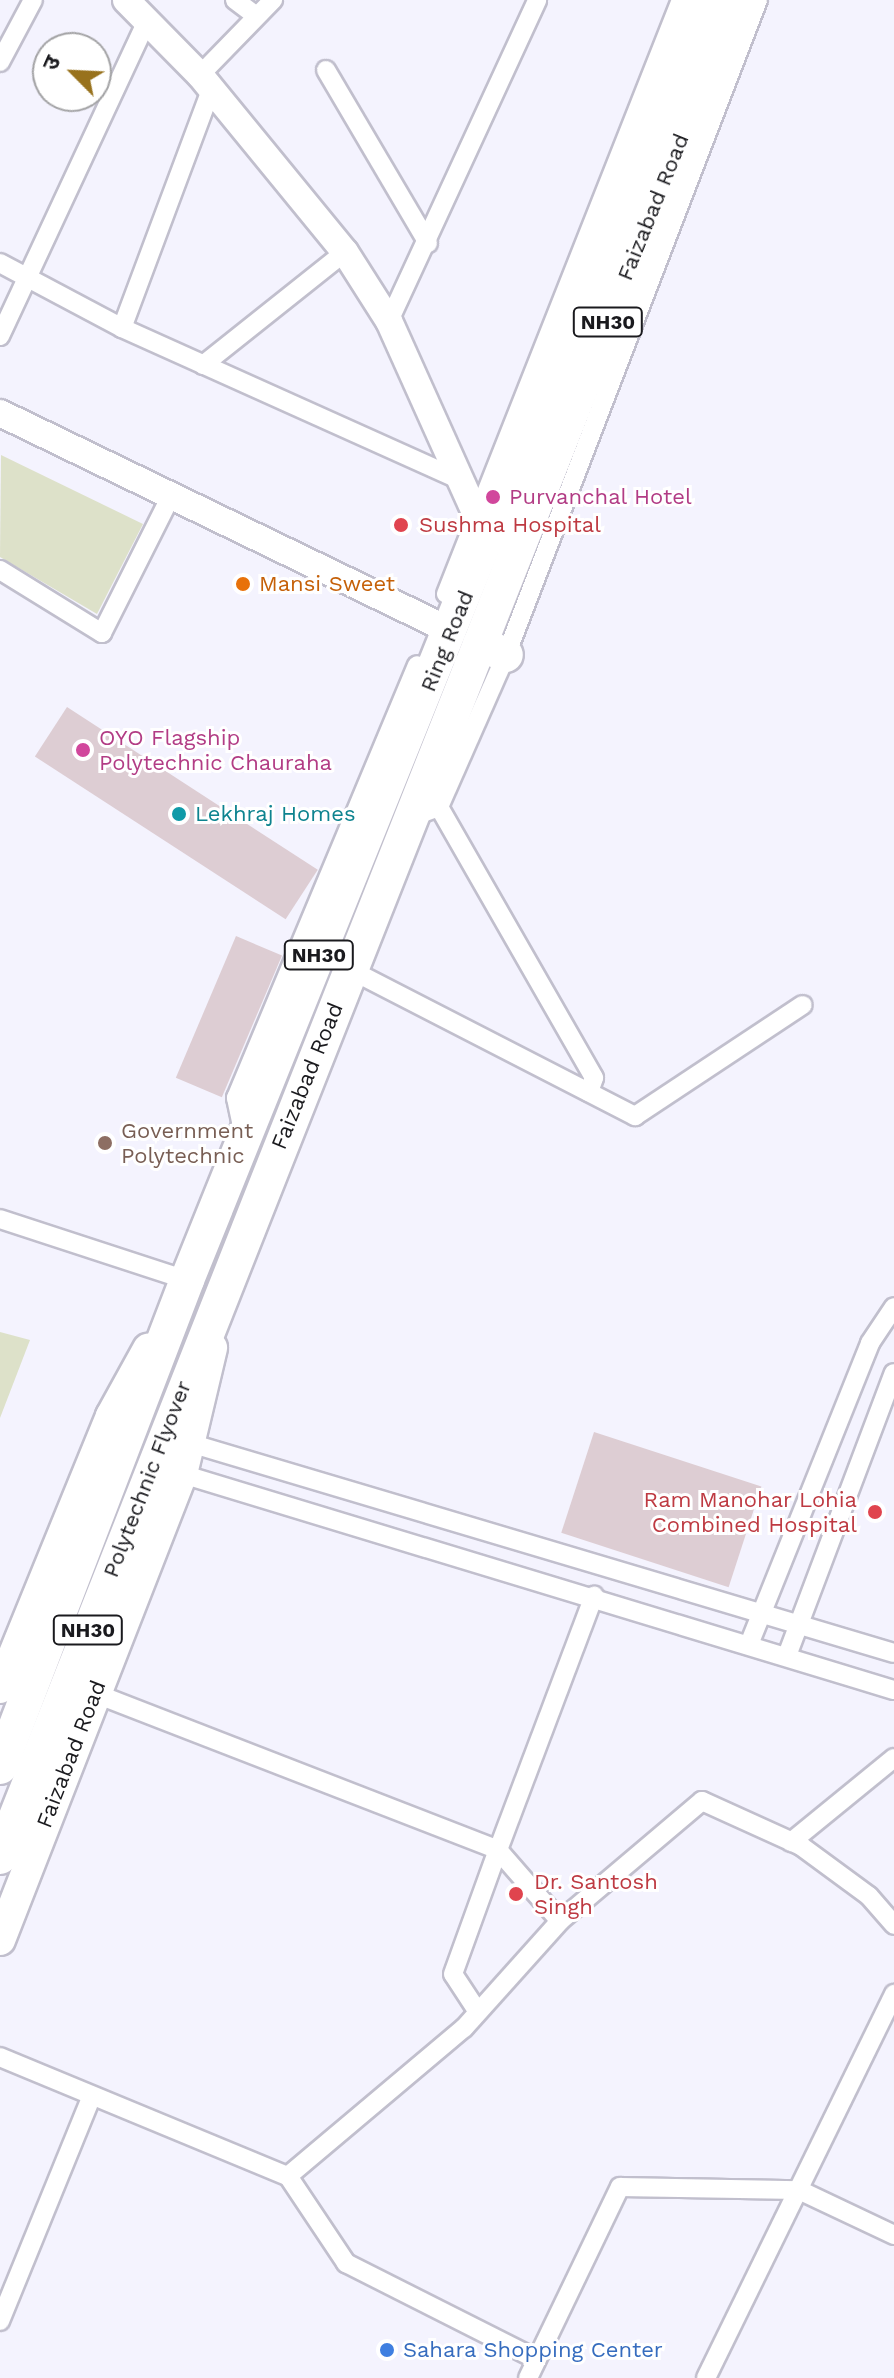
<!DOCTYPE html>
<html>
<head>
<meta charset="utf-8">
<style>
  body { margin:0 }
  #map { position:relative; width:894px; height:2378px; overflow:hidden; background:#f4f3fe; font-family:"Work Sans","Noto Sans Devanagari",sans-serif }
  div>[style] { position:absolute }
  .green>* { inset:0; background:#dde1c9 }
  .building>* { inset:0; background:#ddcdd3; transform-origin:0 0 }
  .roads { filter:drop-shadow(2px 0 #c1bfcd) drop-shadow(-2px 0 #c1bfcd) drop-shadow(0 2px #c1bfcd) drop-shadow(0 -2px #c1bfcd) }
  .street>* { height:18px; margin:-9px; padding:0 9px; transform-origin:9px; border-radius:9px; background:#fff }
  .secondary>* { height:26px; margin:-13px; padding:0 13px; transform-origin:13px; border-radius:13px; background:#fff }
  .primary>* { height:30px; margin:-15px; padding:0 15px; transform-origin:15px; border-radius:15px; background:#fff }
  .highway>* { height:34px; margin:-17px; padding:0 17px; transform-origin:17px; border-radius:17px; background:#fff }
  .dots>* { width:22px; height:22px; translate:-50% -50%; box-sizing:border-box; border:4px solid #fff; border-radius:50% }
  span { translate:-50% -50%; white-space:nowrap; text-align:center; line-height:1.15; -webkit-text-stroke:6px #fff; paint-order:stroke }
  .shield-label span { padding:2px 6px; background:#fff; border:2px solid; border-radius:6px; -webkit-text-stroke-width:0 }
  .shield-label { font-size:20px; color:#1a1a1e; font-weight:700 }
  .street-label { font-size:22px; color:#1a1a1e }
  .hotel-label { font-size:22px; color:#b23c85 }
  .left { translate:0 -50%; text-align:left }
  .health-label { font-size:22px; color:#be3a42 }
  .right { translate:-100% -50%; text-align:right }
  .food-label { font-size:22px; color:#c56008 }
  .culture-label { font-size:22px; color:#0d838f }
  .education-label { font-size:22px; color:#785e54 }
  .shop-label { font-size:22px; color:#366cbe }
  .north { position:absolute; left:32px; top:32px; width:80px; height:80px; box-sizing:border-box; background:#fff; border:2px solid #a3a3a5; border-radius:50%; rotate:294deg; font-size:22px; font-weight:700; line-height:32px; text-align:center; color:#1a1a1e }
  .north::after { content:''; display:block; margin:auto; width:28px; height:36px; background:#98721d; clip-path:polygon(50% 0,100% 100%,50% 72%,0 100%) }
</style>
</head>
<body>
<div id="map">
  <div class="green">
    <i style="clip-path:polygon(1px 455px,143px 524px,97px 614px,0 557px)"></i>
    <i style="clip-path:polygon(0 1332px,30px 1340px,0 1418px)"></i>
  </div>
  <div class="building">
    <i style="left:67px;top:707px;width:299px;height:59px;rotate:33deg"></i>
    <i style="left:236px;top:936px;width:50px;height:154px;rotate:23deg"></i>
    <i style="left:594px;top:1432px;width:176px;height:106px;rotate:18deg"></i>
  </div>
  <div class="roads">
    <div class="street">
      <i style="left:235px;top:0;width:25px;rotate:37deg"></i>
      <i style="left:0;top:62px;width:70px;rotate:-62deg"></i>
      <i style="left:326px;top:70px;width:201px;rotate:59.5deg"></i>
      <i style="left:200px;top:75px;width:105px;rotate:-45.8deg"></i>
      <i style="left:0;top:263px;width:138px;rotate:28deg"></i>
      <i style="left:122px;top:328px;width:371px;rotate:24.2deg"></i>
      <i style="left:389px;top:321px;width:353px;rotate:-65.2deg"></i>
      <i style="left:122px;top:328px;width:254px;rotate:-69.5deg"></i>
      <i style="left:0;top:336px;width:350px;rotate:-65deg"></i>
      <i style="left:203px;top:365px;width:181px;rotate:-38.5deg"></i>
      <i style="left:0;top:570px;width:120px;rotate:31.7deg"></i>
      <i style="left:102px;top:633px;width:151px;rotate:-63.3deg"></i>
      <i style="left:446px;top:594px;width:639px;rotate:-68.42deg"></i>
      <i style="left:439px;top:807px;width:312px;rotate:60.2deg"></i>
      <i style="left:594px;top:1078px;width:15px;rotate:110deg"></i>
      <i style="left:414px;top:816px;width:27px;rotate:-20deg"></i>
      <i style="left:439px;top:807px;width:166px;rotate:-66.2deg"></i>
      <i style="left:506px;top:655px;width:702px;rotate:-68.96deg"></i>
      <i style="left:349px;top:969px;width:322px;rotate:27.2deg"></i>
      <i style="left:635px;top:1116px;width:201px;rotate:-33.5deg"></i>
      <i style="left:243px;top:1131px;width:34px;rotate:-102deg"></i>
      <i style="left:236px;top:1098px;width:469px;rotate:-67.3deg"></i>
      <i style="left:0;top:1219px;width:197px;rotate:18.1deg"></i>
      <i style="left:193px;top:1444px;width:731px;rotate:16.6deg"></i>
      <i style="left:182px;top:1474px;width:744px;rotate:16.88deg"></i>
      <i style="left:750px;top:1642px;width:322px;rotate:-68.1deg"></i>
      <i style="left:870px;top:1343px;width:43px;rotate:-56.3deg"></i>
      <i style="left:788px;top:1653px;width:299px;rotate:-69.3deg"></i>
      <i style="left:94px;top:1693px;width:433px;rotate:21.2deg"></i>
      <i style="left:498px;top:1850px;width:272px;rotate:-69.3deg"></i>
      <i style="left:791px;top:1842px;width:133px;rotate:-39.2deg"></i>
      <i style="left:478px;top:2012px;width:45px;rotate:-123.3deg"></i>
      <i style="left:453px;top:1974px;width:132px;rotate:-70.1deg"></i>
      <i style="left:498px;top:1850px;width:94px;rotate:48.9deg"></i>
      <i style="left:560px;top:1921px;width:186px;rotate:-40.2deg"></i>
      <i style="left:702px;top:1801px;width:109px;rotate:24.4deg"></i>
      <i style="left:801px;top:1846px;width:84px;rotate:36.3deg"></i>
      <i style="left:869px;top:1896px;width:38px;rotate:49deg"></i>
      <i style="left:0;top:2057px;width:312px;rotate:22.5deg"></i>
      <i style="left:288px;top:2176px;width:105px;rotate:56.3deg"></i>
      <i style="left:346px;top:2263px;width:213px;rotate:26.8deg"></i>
      <i style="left:288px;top:2176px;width:230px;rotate:-40.1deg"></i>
      <i style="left:464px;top:2028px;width:144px;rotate:-48.1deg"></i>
      <i style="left:0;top:2321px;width:243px;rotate:-67.8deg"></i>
      <i style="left:528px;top:2378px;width:212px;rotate:-64.3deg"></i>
      <i style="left:620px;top:2187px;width:179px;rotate:1deg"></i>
      <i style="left:799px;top:2190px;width:105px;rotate:25.3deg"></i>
      <i style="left:706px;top:2378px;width:428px;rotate:-63.9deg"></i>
    </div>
    <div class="secondary">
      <i style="left:126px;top:0;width:105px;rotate:45.4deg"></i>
      <i style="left:200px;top:75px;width:229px;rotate:50.7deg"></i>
      <i style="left:345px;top:252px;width:82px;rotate:57.5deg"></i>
      <i style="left:389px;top:321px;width:213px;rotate:65.8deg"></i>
      <i style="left:0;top:413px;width:501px;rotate:25.8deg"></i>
    </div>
    <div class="primary">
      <i style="left:0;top:1688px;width:294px;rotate:-67.8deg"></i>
      <i style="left:111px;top:1416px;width:77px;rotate:-61.1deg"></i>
      <i style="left:0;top:1940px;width:500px;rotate:-68.67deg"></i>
      <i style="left:182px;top:1474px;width:130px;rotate:-76.6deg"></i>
    </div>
    <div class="highway">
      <i style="left:480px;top:644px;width:28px;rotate:23deg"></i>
      <i style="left:0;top:1767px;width:522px;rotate:-68.99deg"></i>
      <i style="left:187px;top:1280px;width:1380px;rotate:-68.04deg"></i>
      <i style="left:0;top:1857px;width:1997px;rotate:-68.41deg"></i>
    </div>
  </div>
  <div class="dots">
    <i style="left:493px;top:497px;background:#d1479c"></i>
    <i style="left:401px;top:525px;background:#e0444e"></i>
    <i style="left:243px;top:584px;background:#e8710a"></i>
    <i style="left:83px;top:750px;background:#d1479c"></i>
    <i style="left:179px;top:814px;background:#0f9aa8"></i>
    <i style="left:105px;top:1143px;background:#8d6e63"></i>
    <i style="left:875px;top:1512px;background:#e0444e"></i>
    <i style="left:516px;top:1894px;background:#e0444e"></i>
    <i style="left:387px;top:2350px;background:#3f7fe0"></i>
  </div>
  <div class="shield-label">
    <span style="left:608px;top:322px">NH30</span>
    <span style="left:319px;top:955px">NH30</span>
    <span style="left:88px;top:1630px">NH30</span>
  </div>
  <div class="street-label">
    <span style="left:653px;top:207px;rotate:-68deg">Faizabad Road</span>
    <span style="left:447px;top:641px;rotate:-68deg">Ring Road</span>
    <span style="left:307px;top:1076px;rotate:-68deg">Faizabad Road</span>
    <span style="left:147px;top:1479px;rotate:-69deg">Polytechnic Flyover</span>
    <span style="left:71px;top:1754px;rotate:-69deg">Faizabad Road</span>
  </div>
  <div class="hotel-label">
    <span class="left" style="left:509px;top:497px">Purvanchal Hotel</span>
    <span class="left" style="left:99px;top:750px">OYO Flagship<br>Polytechnic Chauraha</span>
  </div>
  <div class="health-label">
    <span class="left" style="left:419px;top:525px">Sushma Hospital</span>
    <span class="right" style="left:857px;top:1512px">Ram Manohar Lohia<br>Combined Hospital</span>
    <span class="left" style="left:534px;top:1894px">Dr. Santosh<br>Singh</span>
  </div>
  <div class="food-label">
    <span class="left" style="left:259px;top:584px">Mansi Sweet</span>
  </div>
  <div class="culture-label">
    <span class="left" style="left:195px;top:814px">Lekhraj Homes</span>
  </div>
  <div class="education-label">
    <span class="left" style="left:121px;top:1143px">Government<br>Polytechnic</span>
  </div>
  <div class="shop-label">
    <span class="left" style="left:403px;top:2350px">Sahara Shopping Center</span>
  </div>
  <div class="north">उ</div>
</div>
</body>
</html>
